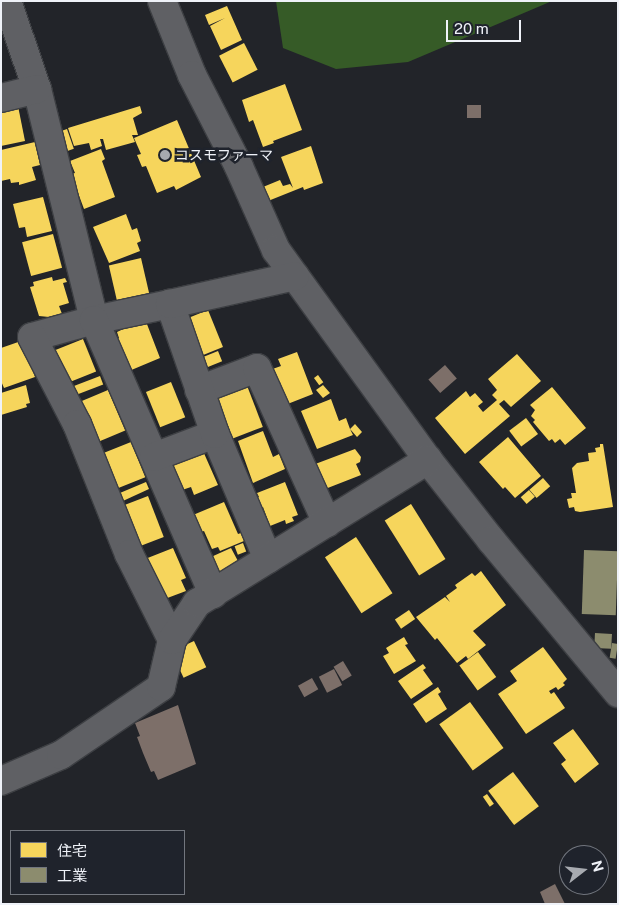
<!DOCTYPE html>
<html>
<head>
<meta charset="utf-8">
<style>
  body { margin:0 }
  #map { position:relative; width:619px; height:905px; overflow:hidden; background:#222429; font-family:"Public Sans","Noto Sans JP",sans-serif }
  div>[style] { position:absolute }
  .forest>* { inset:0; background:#365b27 }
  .homes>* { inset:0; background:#f6d55c; transform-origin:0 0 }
  .industry>* { inset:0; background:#8c8c6e; transform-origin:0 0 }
  .building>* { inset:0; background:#7d6f69; transform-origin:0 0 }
  .roads { filter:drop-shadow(1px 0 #3d3f43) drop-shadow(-1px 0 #3d3f43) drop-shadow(0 1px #3d3f43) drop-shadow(0 -1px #3d3f43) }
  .minor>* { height:28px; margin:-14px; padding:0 14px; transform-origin:14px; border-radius:14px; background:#5f6064 }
  .dots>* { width:14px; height:14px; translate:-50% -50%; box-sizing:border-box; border:2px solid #1f232c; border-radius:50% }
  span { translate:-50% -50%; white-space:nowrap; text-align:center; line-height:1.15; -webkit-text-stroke:5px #1f232c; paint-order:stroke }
  .poi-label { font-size:14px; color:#eff2f8 }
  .left { translate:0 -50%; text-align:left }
  .frame { position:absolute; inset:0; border:2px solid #eff2f8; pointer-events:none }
  .legend { position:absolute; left:10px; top:830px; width:175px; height:65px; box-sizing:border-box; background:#1f232c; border:1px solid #72767e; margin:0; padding:6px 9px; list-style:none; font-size:15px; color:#eff2f8 }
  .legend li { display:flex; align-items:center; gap:10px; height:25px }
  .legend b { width:25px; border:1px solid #72767e }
  .north { position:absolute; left:559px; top:845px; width:50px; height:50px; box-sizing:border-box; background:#1f232c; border:1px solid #72767e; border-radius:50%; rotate:74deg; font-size:14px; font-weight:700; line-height:20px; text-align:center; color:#eff2f8 }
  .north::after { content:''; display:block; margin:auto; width:18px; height:22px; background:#a7aab0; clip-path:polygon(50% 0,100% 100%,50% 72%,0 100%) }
  .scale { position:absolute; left:446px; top:20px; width:75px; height:22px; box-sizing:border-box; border:2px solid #eff2f8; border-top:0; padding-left:6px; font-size:15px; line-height:18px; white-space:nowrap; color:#eff2f8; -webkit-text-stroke:4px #1f232c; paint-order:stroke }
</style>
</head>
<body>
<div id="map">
  <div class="forest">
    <i style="clip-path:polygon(276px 1px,552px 1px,408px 62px,336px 69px,283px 48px)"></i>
  </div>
  <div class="homes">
    <i style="clip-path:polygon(227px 6px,242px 40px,221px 50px,210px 26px,225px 18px,209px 25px,205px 15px)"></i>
    <i style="left:244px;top:43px;width:30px;height:28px;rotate:63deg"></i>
    <i style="clip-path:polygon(285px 84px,302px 130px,273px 141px,274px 143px,263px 147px,253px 120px,249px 122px,242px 100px)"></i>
    <i style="clip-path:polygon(18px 106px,25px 141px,1px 146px,1px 110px)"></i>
    <i style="clip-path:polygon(140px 106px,142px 113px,133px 118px,138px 135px,132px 135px,135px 142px,106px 150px,103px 139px,100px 139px,102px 146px,91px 150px,89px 143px,74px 146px,68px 128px)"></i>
    <i style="clip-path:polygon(177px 120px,201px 177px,176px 190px,174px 186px,157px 193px,146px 166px,142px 167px,137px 155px,141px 154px,134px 138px)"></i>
    <i style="left:67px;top:129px;width:21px;height:19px;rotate:71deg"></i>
    <i style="clip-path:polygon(35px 142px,40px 165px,32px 167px,36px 180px,19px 185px,19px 182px,11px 183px,10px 179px,1px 181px,1px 150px)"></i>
    <i style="clip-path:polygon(311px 146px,323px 183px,304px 190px,303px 187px,268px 201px,263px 187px,280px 180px,283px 186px,290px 184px,293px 188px,281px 157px)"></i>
    <i style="clip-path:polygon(101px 149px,105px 159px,102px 161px,115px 197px,84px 209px,71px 174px,75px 173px,70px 161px)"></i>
    <i style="clip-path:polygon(43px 197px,52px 231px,27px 237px,25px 227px,19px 228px,13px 204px)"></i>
    <i style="clip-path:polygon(126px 214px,132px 230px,137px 228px,141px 241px,137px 243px,140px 251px,109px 263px,93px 227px)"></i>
    <i style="left:53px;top:234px;width:35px;height:32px;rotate:75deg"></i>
    <i style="left:141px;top:258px;width:39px;height:33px;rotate:77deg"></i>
    <i style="clip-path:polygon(52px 277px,53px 281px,65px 278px,67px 282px,63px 283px,69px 303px,59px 306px,62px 314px,49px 317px,39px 316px,30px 287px,34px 286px,33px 282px)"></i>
    <i style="left:208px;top:310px;width:40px;height:32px;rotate:68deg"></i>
    <i style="clip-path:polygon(145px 319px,160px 358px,129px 371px,114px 340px,119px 338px,117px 332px)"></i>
    <i style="left:83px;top:339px;width:35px;height:31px;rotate:68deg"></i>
    <i style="clip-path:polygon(24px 340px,35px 365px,31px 366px,35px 377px,4px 388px,1px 381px,1px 348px)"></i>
    <i style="left:218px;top:351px;width:11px;height:22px;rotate:68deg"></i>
    <i style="clip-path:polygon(297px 352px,313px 394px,285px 405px,280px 391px,282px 390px,280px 382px,272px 385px,267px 371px,281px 366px,278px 359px)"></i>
    <i style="clip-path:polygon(517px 354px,541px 381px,511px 407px,504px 400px,499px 404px,510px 416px,465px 454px,435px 418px,466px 391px,470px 397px,475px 393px,483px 402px,478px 406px,483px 412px,497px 400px,492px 395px,497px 390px,488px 379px)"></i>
    <i style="left:318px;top:375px;width:9px;height:5px;rotate:54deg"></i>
    <i style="left:100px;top:376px;width:9px;height:37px;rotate:69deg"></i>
    <i style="left:171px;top:382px;width:38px;height:27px;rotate:68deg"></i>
    <i style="left:246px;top:383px;width:47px;height:35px;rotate:69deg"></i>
    <i style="clip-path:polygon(26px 385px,30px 403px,26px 404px,27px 407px,1px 415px,1px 393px)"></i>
    <i style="clip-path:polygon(323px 385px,330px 393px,323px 398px,316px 390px)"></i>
    <i style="clip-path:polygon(552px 387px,586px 428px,565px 445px,560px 439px,555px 443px,552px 439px,549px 441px,533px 422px,535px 420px,531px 416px,535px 410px,530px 405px)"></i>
    <i style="left:108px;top:390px;width:44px;height:31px;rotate:67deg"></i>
    <i style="clip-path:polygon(331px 399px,339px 421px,346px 418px,350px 429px,355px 424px,362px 432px,357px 437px,350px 429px,353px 435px,317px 449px,301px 411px)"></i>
    <i style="left:526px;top:418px;width:20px;height:21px;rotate:53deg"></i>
    <i style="clip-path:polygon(263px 431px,273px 457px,279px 454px,285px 469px,253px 483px,238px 441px)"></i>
    <i style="clip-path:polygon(508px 437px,541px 476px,515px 498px,505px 487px,503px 489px,479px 462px)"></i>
    <i style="left:131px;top:442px;width:38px;height:31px;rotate:68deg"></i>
    <i style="clip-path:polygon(600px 444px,603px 444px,613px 507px,580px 512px,575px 511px,574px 507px,569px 508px,567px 499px,572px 498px,571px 493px,576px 493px,572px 468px,577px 463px,589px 461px,588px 453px,596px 452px,595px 448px,600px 447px)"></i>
    <i style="clip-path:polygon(355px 449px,361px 457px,360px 462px,356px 464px,361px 475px,320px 491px,310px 466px)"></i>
    <i style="clip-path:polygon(203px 451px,218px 485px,194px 495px,191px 487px,182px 490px,171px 463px)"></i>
    <i style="left:543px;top:478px;width:11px;height:18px;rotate:49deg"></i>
    <i style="clip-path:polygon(146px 482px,149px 489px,112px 506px,108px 498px)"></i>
    <i style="clip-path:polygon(285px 482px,298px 515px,292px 517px,294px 521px,286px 524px,285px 520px,270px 526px,263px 507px,260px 508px,256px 498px,259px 497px,257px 493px)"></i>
    <i style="left:529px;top:490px;width:9px;height:11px;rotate:49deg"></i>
    <i style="left:148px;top:496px;width:44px;height:30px;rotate:69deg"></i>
    <i style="clip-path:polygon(224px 502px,238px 534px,241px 533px,244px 541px,220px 551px,218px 547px,212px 549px,204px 531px,201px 532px,193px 515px)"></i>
    <i style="left:411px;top:504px;width:65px;height:31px;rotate:58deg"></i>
    <i style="left:356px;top:537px;width:67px;height:37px;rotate:57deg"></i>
    <i style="left:243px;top:543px;width:9px;height:9px;rotate:69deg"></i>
    <i style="clip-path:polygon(173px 548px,186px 578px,181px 580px,186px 591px,154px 603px,140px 561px)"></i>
    <i style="clip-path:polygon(231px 548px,239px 563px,218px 574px,211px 557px)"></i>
    <i style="clip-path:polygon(481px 571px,506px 605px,473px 631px,486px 645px,468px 659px,466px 656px,457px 663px,437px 638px,435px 640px,416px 617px,445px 597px,450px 602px,446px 596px,457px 588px,455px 585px,472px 573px,475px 576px)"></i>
    <i style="left:409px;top:610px;width:11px;height:17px;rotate:56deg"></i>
    <i style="clip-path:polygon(404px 637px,408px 644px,405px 645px,416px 661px,394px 674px,383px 656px,389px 653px,386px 648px)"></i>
    <i style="left:194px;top:641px;width:29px;height:25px;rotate:65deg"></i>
    <i style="clip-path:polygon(543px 647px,567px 679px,563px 683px,565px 685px,558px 690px,556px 687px,549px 691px,551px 694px,554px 692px,565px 708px,526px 734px,498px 694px,517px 681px,510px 671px)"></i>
    <i style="left:478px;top:652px;width:31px;height:23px;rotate:54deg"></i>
    <i style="clip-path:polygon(423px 664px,426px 668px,423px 670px,433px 684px,411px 699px,398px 681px)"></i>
    <i style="clip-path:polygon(438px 687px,441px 692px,438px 694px,447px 709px,426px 723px,413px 704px)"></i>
    <i style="left:470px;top:702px;width:57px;height:38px;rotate:54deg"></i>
    <i style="clip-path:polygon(573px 729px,599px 764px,575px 783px,561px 764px,566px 760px,553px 743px)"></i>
    <i style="left:513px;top:772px;width:43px;height:31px;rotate:53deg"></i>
    <i style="left:487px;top:794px;width:12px;height:5px;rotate:55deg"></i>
  </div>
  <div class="industry">
    <i style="left:584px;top:550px;width:34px;height:64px;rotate:2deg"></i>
    <i style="left:595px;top:633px;width:17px;height:15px;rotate:3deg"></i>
    <i style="left:612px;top:643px;width:6px;height:15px;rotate:9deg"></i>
  </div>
  <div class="building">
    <i style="left:467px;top:105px;width:14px;height:13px"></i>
    <i style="left:445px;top:365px;width:18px;height:22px;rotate:49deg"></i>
    <i style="left:343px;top:661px;width:17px;height:11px;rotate:59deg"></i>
    <i style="left:334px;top:669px;width:18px;height:17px;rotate:63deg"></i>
    <i style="left:312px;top:678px;width:13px;height:16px;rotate:61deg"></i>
    <i style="clip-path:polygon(178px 705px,196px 764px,158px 780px,154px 771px,151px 772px,143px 753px,137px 737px,140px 736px,135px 723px)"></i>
    <i style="clip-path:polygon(555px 884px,565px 904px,545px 904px,540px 892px)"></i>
  </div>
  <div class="roads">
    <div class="minor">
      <i style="left:7px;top:1px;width:93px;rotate:71.2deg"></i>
      <i style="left:37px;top:89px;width:238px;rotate:76.1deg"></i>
      <i style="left:94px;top:320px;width:64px;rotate:164.7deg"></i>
      <i style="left:32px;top:337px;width:98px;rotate:62.7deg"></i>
      <i style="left:77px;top:424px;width:140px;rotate:68.2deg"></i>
      <i style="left:129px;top:554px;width:96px;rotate:63.4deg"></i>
      <i style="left:162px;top:1px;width:80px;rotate:67.9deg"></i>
      <i style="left:192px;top:75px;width:103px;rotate:62.9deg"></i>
      <i style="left:239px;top:167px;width:91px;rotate:66deg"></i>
      <i style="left:276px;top:250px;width:259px;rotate:54.1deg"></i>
      <i style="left:428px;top:460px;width:102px;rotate:51.8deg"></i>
      <i style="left:491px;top:540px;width:199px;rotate:50.3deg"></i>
      <i style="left:1px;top:98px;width:37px;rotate:-14deg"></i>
      <i style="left:170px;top:304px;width:78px;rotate:168.1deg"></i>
      <i style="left:94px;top:320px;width:299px;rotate:66.5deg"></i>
      <i style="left:199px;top:390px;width:62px;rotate:-20.8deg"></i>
      <i style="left:257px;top:368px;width:170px;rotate:65.7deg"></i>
      <i style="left:154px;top:457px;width:65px;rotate:-20.7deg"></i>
      <i style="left:268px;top:559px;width:136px;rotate:-113deg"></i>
      <i style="left:215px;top:434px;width:138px;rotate:-109.1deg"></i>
      <i style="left:170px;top:304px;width:128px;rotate:-12.6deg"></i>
      <i style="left:1px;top:781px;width:65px;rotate:-23.4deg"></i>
      <i style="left:61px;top:755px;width:121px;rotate:-34.2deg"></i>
      <i style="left:161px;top:687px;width:48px;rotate:-76.8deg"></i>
      <i style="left:172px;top:640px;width:45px;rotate:-56deg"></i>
      <i style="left:197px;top:603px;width:272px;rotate:-31.8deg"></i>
    </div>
  </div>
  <div class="dots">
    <i style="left:165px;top:155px;background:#a7aab0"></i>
  </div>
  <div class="poi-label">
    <span class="left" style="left:175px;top:155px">コスモファーマ</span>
  </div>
  <div class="frame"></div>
  <ul class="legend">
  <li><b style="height:14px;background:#f6d55c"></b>住宅</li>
  <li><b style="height:14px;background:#8c8c6e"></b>工業</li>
  </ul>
  <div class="north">N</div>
  <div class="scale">20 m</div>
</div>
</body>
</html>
